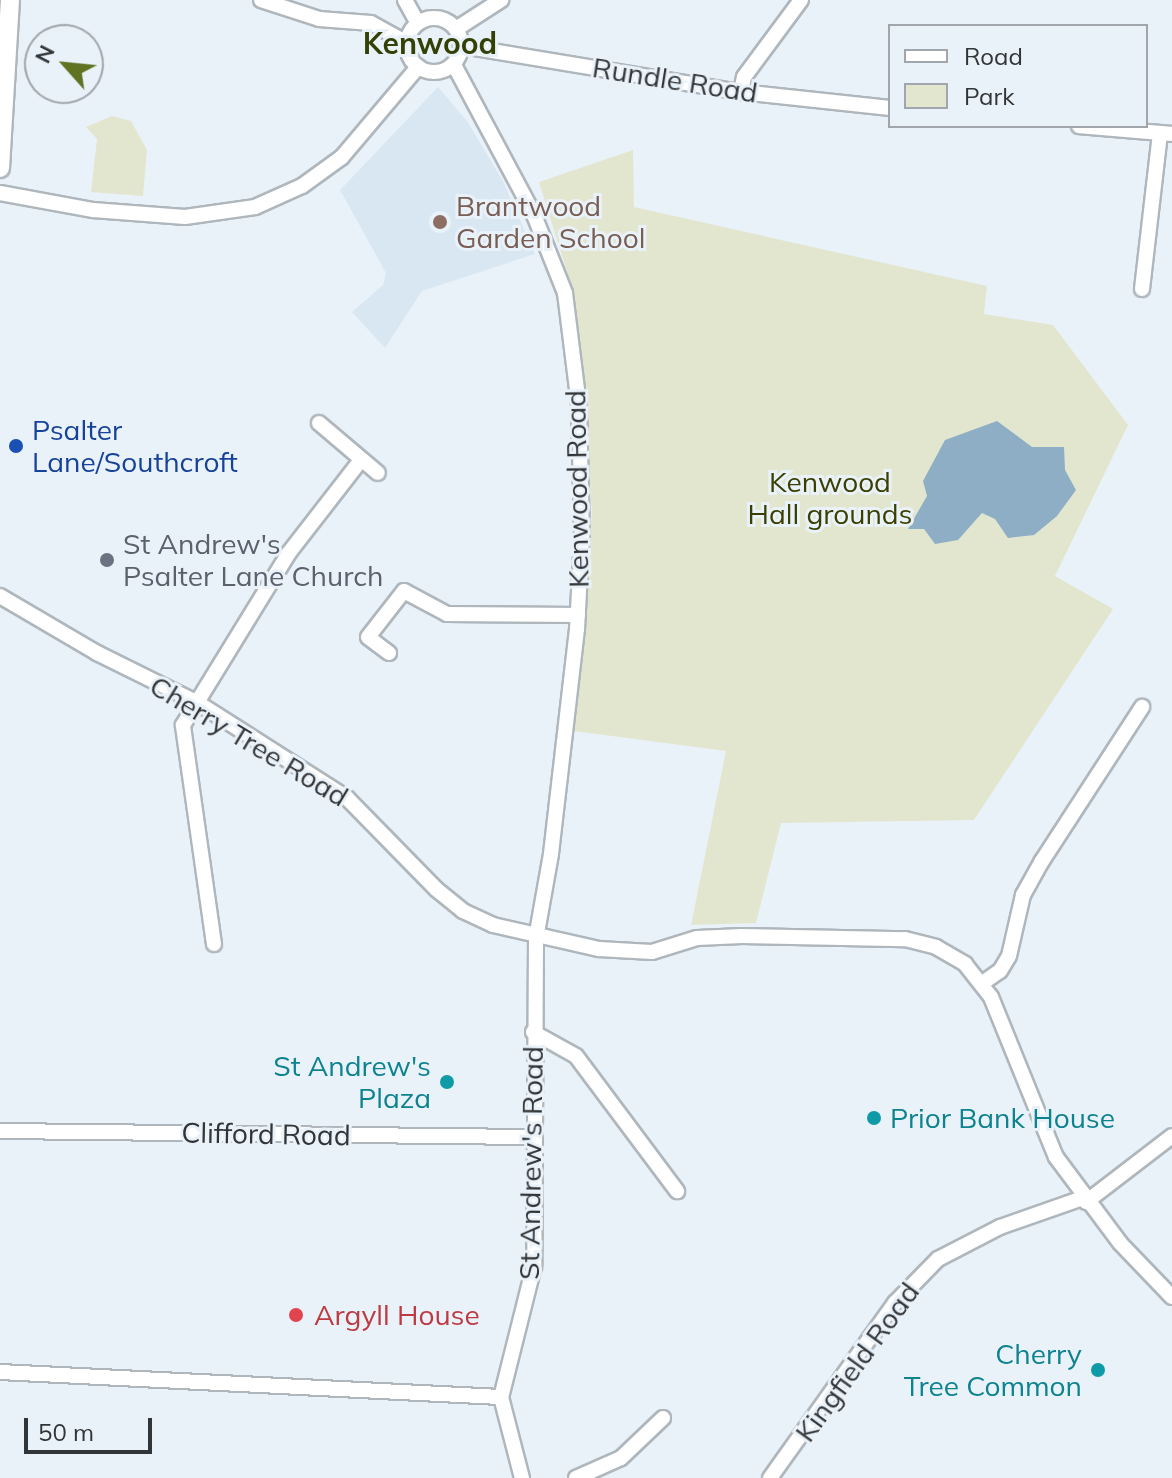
<!DOCTYPE html>
<html>
<head>
<meta charset="utf-8">
<style>
  body { margin:0 }
  #map { position:relative; width:1172px; height:1478px; overflow:hidden; background:#eaf2f9; font-family:Mulish,sans-serif }
  div>[style] { position:absolute }
  .built>* { inset:0; background:#d9e7f3 }
  .green>* { inset:0; background:#e3e6cf }
  .water>* { inset:0; background:#8daec4 }
  .roads { filter:drop-shadow(2px 0 #afb7bd) drop-shadow(-2px 0 #afb7bd) drop-shadow(0 2px #afb7bd) drop-shadow(0 -2px #afb7bd) }
  .minor>* { height:14px; margin:-7px; padding:0 7px; transform-origin:7px; border-radius:7px; background:#fff }
  .minor>.ring { margin:-7px; padding:0; box-sizing:content-box; background:none; border:14px solid #fff; border-radius:50% }
  .tertiary>* { height:18px; margin:-9px; padding:0 9px; transform-origin:9px; border-radius:9px; background:#fff }
  .dots>* { width:22px; height:22px; translate:-50% -50%; box-sizing:border-box; border:4px solid #eaf2f9; border-radius:50% }
  span { translate:-50% -50%; white-space:nowrap; text-align:center; line-height:1.15; -webkit-text-stroke:6px #eaf2f9; paint-order:stroke }
  .street-label { font-size:28px; color:#323537 }
  .education-label { font-size:28px; color:#785e54 }
  .left { translate:0 -50%; text-align:left }
  .transit-label { font-size:28px; color:#164399 }
  .park-label { font-size:28px; color:#3b3f01 }
  .worship-label { font-size:28px; color:#5b616d }
  .culture-label { font-size:28px; color:#0d838f }
  .right { translate:-100% -50%; text-align:right }
  .health-label { font-size:28px; color:#be3a42 }
  .neighbourhood-label { font-size:30px; color:#334006; font-weight:700 }
  .legend { position:absolute; left:888px; top:24px; width:260px; height:104px; box-sizing:border-box; background:#eaf2f9; border:2px solid #a0a6ab; margin:0; padding:10px 14px; list-style:none; font-size:24px; color:#323537 }
  .legend li { display:flex; align-items:center; gap:16px; height:40px }
  .legend b { width:40px; border:2px solid #a0a6ab }
  .north { position:absolute; left:24px; top:24px; width:80px; height:80px; box-sizing:border-box; background:#eaf2f9; border:2px solid #a0a6ab; border-radius:50%; rotate:297deg; font-size:22px; font-weight:700; line-height:32px; text-align:center; color:#323537 }
  .north::after { content:''; display:block; margin:auto; width:28px; height:36px; background:#5f7322; clip-path:polygon(50% 0,100% 100%,50% 72%,0 100%) }
  .scale { position:absolute; left:24px; top:1418px; width:128px; height:36px; box-sizing:border-box; border:4px solid #323537; border-top:0; padding-left:10px; font-size:24px; line-height:28px; white-space:nowrap; color:#323537; -webkit-text-stroke:6px #eaf2f9; paint-order:stroke }
</style>
</head>
<body>
<div id="map">
  <div class="built">
    <i style="clip-path:polygon(438px 87px,467px 121px,503px 181px,535px 254px,422px 291px,385px 348px,352px 312px,383px 285px,386px 273px,340px 190px)"></i>
  </div>
  <div class="green">
    <i style="clip-path:polygon(112px 116px,131px 121px,147px 150px,143px 196px,91px 192px,97px 139px,86px 127px)"></i>
    <i style="clip-path:polygon(633px 150px,634px 207px,987px 286px,984px 314px,1053px 325px,1128px 425px,1055px 576px,1113px 609px,974px 820px,781px 823px,756px 923px,691px 925px,726px 751px,574px 731px,592px 512px,572px 288px,539px 182px)"></i>
  </div>
  <div class="water">
    <i style="clip-path:polygon(997px 421px,1032px 447px,1064px 447px,1065px 470px,1076px 490px,1057px 516px,1034px 535px,1008px 538px,995px 519px,982px 513px,958px 540px,935px 544px,924px 529px,908px 529px,927px 496px,923px 481px,945px 440px)"></i>
  </div>
  <div class="roads">
    <div class="minor">
      <i style="left:261px;top:0;width:61px;rotate:18.1deg"></i>
      <i style="left:319px;top:19px;width:52px;rotate:4.4deg"></i>
      <i style="left:371px;top:23px;width:41px;rotate:29.1deg"></i>
      <i style="left:405px;top:0;width:26px;rotate:61deg"></i>
      <i class="ring" style="left:407px;top:18px;width:40px;height:40px"></i>
      <i style="left:456px;top:29px;width:54px;rotate:-32.8deg"></i>
      <i style="left:462px;top:46px;width:283px;rotate:9.4deg"></i>
      <i style="left:741px;top:92px;width:150px;rotate:6.1deg"></i>
      <i style="left:454px;top:65px;width:170px;rotate:61.9deg"></i>
      <i style="left:534px;top:215px;width:84px;rotate:68.3deg"></i>
      <i style="left:565px;top:293px;width:114px;rotate:82.9deg"></i>
      <i style="left:579px;top:406px;width:128px;rotate:88.7deg"></i>
      <i style="left:582px;top:534px;width:95px;rotate:93deg"></i>
      <i style="left:577px;top:629px;width:226px;rotate:96.6deg"></i>
      <i style="left:551px;top:854px;width:85px;rotate:100.1deg"></i>
      <i style="left:536px;top:938px;width:328px;rotate:90.3deg"></i>
      <i style="left:534px;top:1266px;width:135px;rotate:104.1deg"></i>
      <i style="left:501px;top:1397px;width:84px;rotate:75.5deg"></i>
      <i style="left:741px;top:92px;width:15px;rotate:-79deg"></i>
      <i style="left:744px;top:77px;width:96px;rotate:-53.5deg"></i>
      <i style="left:1079px;top:126px;width:93px;rotate:4.9deg"></i>
      <i style="left:0;top:193px;width:95px;rotate:10.4deg"></i>
      <i style="left:93px;top:210px;width:92px;rotate:4.4deg"></i>
      <i style="left:185px;top:217px;width:71px;rotate:-8.1deg"></i>
      <i style="left:255px;top:207px;width:51px;rotate:-24.1deg"></i>
      <i style="left:302px;top:186px;width:49px;rotate:-35.9deg"></i>
      <i style="left:342px;top:157px;width:118px;rotate:-49.8deg"></i>
      <i style="left:1142px;top:289px;width:157px;rotate:-83.4deg"></i>
      <i style="left:319px;top:423px;width:77px;rotate:40.3deg"></i>
      <i style="left:0;top:596px;width:113px;rotate:30.4deg"></i>
      <i style="left:97px;top:653px;width:113px;rotate:26.3deg"></i>
      <i style="left:198px;top:703px;width:177px;rotate:32.5deg"></i>
      <i style="left:347px;top:798px;width:127px;rotate:45.6deg"></i>
      <i style="left:436px;top:889px;width:35px;rotate:39deg"></i>
      <i style="left:463px;top:911px;width:33px;rotate:25deg"></i>
      <i style="left:493px;top:925px;width:109px;rotate:12.8deg"></i>
      <i style="left:599px;top:949px;width:53px;rotate:3.2deg"></i>
      <i style="left:652px;top:952px;width:47px;rotate:-17.3deg"></i>
      <i style="left:697px;top:938px;width:45px;rotate:-2.5deg"></i>
      <i style="left:742px;top:936px;width:163px;rotate:1.1deg"></i>
      <i style="left:905px;top:939px;width:32px;rotate:14deg"></i>
      <i style="left:936px;top:947px;width:34px;rotate:30deg"></i>
      <i style="left:965px;top:964px;width:42px;rotate:51.8deg"></i>
      <i style="left:991px;top:997px;width:173px;rotate:67.9deg"></i>
      <i style="left:1056px;top:1157px;width:107px;rotate:53.3deg"></i>
      <i style="left:1120px;top:1243px;width:75px;rotate:46.1deg"></i>
      <i style="left:389px;top:653px;width:26px;rotate:-143deg"></i>
      <i style="left:368px;top:637px;width:58px;rotate:-52deg"></i>
      <i style="left:404px;top:591px;width:49px;rotate:28.1deg"></i>
      <i style="left:447px;top:614px;width:131px;rotate:0.4deg"></i>
      <i style="left:214px;top:944px;width:221px;rotate:-98.1deg"></i>
      <i style="left:183px;top:725px;width:201px;rotate:-58.4deg"></i>
      <i style="left:288px;top:554px;width:119px;rotate:-52.2deg"></i>
      <i style="left:984px;top:982px;width:19px;rotate:-35deg"></i>
      <i style="left:1000px;top:971px;width:17px;rotate:-59deg"></i>
      <i style="left:1009px;top:956px;width:63px;rotate:-77.1deg"></i>
      <i style="left:1023px;top:895px;width:39px;rotate:-61deg"></i>
      <i style="left:1042px;top:861px;width:184px;rotate:-57deg"></i>
      <i style="left:533px;top:1032px;width:49px;rotate:29.2deg"></i>
      <i style="left:576px;top:1056px;width:169px;rotate:53.2deg"></i>
      <i style="left:0;top:1131px;width:532px;rotate:0.65deg"></i>
      <i style="left:1086px;top:1202px;width:108px;rotate:-37.5deg"></i>
      <i style="left:0;top:1372px;width:502px;rotate:2.86deg"></i>
      <i style="left:576px;top:1478px;width:49px;rotate:-24deg"></i>
      <i style="left:621px;top:1458px;width:58px;rotate:-43.6deg"></i>
      <i style="left:770px;top:1478px;width:215px;rotate:-54.5deg"></i>
      <i style="left:895px;top:1303px;width:62px;rotate:-45.7deg"></i>
      <i style="left:938px;top:1259px;width:70px;rotate:-27.3deg"></i>
      <i style="left:1000px;top:1227px;width:88px;rotate:-19.3deg"></i>
    </div>
    <div class="tertiary">
      <i style="left:0;top:168px;width:168px;rotate:-86.6deg"></i>
    </div>
  </div>
  <div class="dots">
    <i style="left:440px;top:222px;background:#8d6e63"></i>
    <i style="left:16px;top:446px;background:#1a4fb4"></i>
    <i style="left:107px;top:560px;background:#6b7280"></i>
    <i style="left:447px;top:1082px;background:#0f9aa8"></i>
    <i style="left:874px;top:1118px;background:#0f9aa8"></i>
    <i style="left:296px;top:1315px;background:#e0444e"></i>
    <i style="left:1098px;top:1370px;background:#0f9aa8"></i>
  </div>
  <div class="street-label">
    <span style="left:675px;top:80px;rotate:9deg">Rundle Road</span>
    <span style="left:577px;top:489px;rotate:-91deg">Kenwood Road</span>
    <span style="left:249px;top:741px;rotate:31deg">Cherry Tree Road</span>
    <span style="left:266px;top:1134px;rotate:1deg">Clifford Road</span>
    <span style="left:531px;top:1163px;rotate:-89deg">St Andrew's Road</span>
    <span style="left:857px;top:1362px;rotate:-54deg">Kingfield Road</span>
  </div>
  <div class="education-label">
    <span class="left" style="left:456px;top:222px">Brantwood<br>Garden School</span>
  </div>
  <div class="transit-label">
    <span class="left" style="left:32px;top:446px">Psalter<br>Lane/Southcroft</span>
  </div>
  <div class="park-label">
    <span style="left:830px;top:498px">Kenwood<br>Hall grounds</span>
  </div>
  <div class="worship-label">
    <span class="left" style="left:123px;top:560px">St Andrew's<br>Psalter Lane Church</span>
  </div>
  <div class="culture-label">
    <span class="right" style="left:431px;top:1082px">St Andrew's<br>Plaza</span>
    <span class="left" style="left:890px;top:1118px">Prior Bank House</span>
    <span class="right" style="left:1082px;top:1370px">Cherry<br>Tree Common</span>
  </div>
  <div class="health-label">
    <span class="left" style="left:314px;top:1315px">Argyll House</span>
  </div>
  <div class="neighbourhood-label">
    <span style="left:430px;top:43px">Kenwood</span>
  </div>
  <ul class="legend">
  <li><b style="height:10px;background:#fff"></b>Road</li>
  <li><b style="height:22px;background:#e3e6cf"></b>Park</li>
  </ul>
  <div class="north">N</div>
  <div class="scale">50 m</div>
</div>
</body>
</html>
